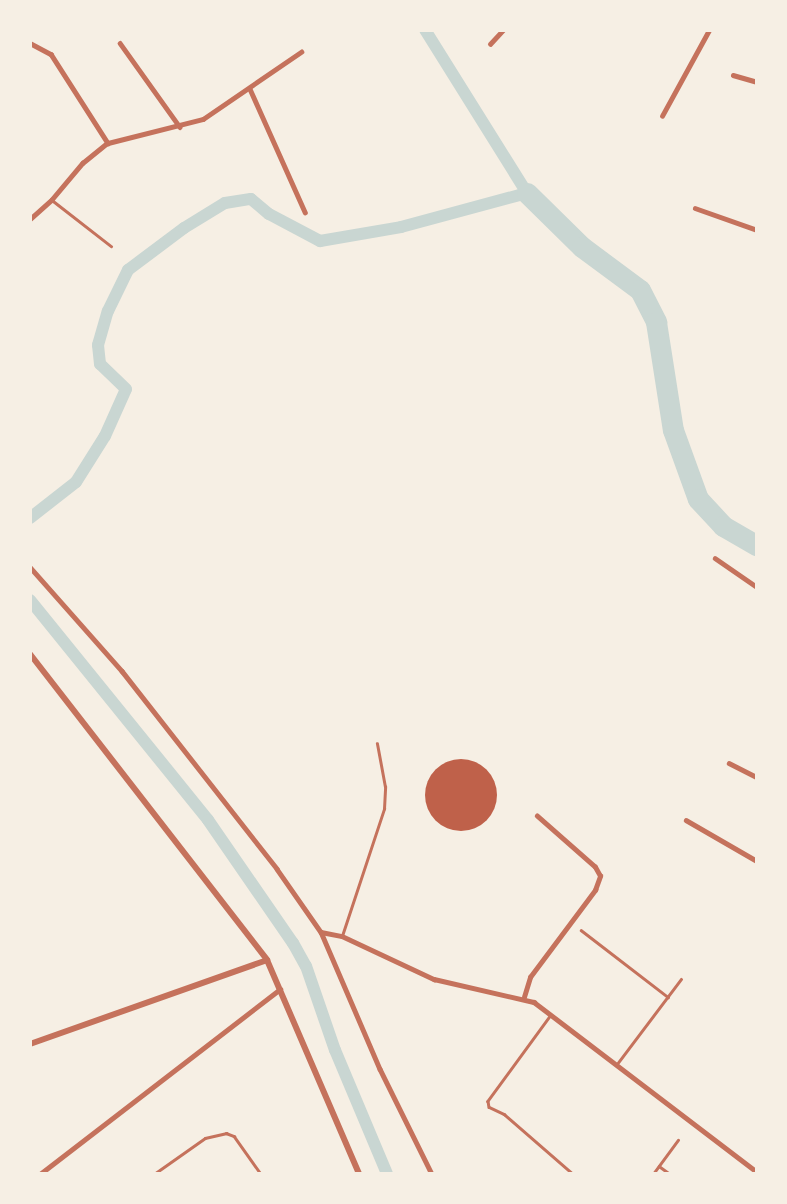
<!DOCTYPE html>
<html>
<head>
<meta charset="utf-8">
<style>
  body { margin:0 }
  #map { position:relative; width:787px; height:1204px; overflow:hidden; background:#f6efe4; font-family:"Golos Text",sans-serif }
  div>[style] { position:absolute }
  .canal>* { height:12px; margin:-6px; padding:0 6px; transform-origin:6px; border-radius:6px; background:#c9d6d2 }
  .river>* { height:21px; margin:-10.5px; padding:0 10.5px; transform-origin:10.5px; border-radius:10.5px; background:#c9d6d2 }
  .building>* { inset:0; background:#bf614a }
  .round { border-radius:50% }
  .service>* { height:2.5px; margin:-1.25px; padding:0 1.25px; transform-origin:1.25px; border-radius:1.25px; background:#c5725c }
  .minor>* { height:4.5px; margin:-2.25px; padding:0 2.25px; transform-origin:2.25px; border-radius:2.25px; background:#c5725c }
  .tertiary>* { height:6px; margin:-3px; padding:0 3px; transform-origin:3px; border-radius:3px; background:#c5725c }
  span { translate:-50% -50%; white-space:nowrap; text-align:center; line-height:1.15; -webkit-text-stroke:7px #f6efe4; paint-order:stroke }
  .frame { position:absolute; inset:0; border:32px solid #f6efe4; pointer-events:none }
</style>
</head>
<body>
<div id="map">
  <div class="canal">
    <i style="left:30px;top:518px;width:58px;rotate:-38deg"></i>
    <i style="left:76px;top:482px;width:54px;rotate:-57.8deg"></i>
    <i style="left:105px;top:436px;width:51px;rotate:-65.9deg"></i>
    <i style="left:126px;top:389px;width:36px;rotate:-136deg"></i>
    <i style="left:100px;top:364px;width:19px;rotate:-96deg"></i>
    <i style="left:98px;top:345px;width:35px;rotate:-74deg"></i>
    <i style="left:108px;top:311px;width:46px;rotate:-64deg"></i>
    <i style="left:128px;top:270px;width:70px;rotate:-36.9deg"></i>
    <i style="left:184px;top:228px;width:48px;rotate:-31.4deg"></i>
    <i style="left:225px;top:203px;width:26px;rotate:-9deg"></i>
    <i style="left:251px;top:199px;width:23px;rotate:40deg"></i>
    <i style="left:269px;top:214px;width:58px;rotate:27.9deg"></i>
    <i style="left:320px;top:241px;width:82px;rotate:-9.8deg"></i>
    <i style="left:401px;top:227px;width:131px;rotate:-15.1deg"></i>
    <i style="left:527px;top:193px;width:192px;rotate:-122deg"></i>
    <i style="left:30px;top:600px;width:283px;rotate:51deg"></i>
    <i style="left:208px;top:820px;width:150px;rotate:55.4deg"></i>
    <i style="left:293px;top:943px;width:26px;rotate:61deg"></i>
    <i style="left:306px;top:966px;width:89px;rotate:71deg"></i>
    <i style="left:335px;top:1050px;width:134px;rotate:67.2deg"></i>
  </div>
  <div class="river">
    <i style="left:527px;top:193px;width:77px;rotate:44.5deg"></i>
    <i style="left:582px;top:247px;width:72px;rotate:36.6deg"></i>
    <i style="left:640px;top:290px;width:36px;rotate:63deg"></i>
    <i style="left:656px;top:322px;width:109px;rotate:81.1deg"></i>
    <i style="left:673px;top:430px;width:73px;rotate:70.1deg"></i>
    <i style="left:698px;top:499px;width:37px;rotate:47deg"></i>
    <i style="left:723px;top:526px;width:39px;rotate:30deg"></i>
  </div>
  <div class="building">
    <i class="round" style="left:425px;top:759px;width:72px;height:72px"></i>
  </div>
  <div class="service">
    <i style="left:52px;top:200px;width:75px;rotate:37.9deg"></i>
    <i style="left:581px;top:930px;width:110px;rotate:37.6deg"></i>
    <i style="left:342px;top:936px;width:134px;rotate:-71.7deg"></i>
    <i style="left:384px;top:809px;width:22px;rotate:-87deg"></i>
    <i style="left:385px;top:787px;width:44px;rotate:-100.5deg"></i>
    <i style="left:551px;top:1015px;width:107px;rotate:126.2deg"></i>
    <i style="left:488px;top:1101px;width:6px;rotate:81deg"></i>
    <i style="left:489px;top:1107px;width:17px;rotate:25deg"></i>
    <i style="left:504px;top:1114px;width:91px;rotate:41deg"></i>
    <i style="left:617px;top:1064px;width:106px;rotate:-53deg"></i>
    <i style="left:659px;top:1166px;width:14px;rotate:36deg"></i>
    <i style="left:154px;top:1174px;width:62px;rotate:-35.2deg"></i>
    <i style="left:205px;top:1138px;width:22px;rotate:-13deg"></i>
    <i style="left:226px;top:1133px;width:9px;rotate:21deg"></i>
    <i style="left:234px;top:1136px;width:47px;rotate:54.6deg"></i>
    <i style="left:653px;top:1174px;width:42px;rotate:-53.7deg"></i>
  </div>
  <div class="minor">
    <i style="left:30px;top:43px;width:24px;rotate:28deg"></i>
    <i style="left:51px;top:54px;width:106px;rotate:57.4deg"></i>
    <i style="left:108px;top:143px;width:32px;rotate:141deg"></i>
    <i style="left:83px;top:163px;width:48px;rotate:130deg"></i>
    <i style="left:52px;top:200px;width:30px;rotate:138deg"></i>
    <i style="left:120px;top:43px;width:103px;rotate:54.5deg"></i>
    <i style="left:490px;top:44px;width:19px;rotate:-47deg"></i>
    <i style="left:733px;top:75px;width:25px;rotate:16deg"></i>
    <i style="left:250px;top:89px;width:135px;rotate:65.9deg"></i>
    <i style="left:662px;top:116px;width:98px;rotate:-61.3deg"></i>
    <i style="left:108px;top:143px;width:98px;rotate:-14.2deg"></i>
    <i style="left:203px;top:119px;width:119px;rotate:-34.4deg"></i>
    <i style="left:695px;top:208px;width:66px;rotate:19.5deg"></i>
    <i style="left:715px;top:558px;width:51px;rotate:34.6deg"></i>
    <i style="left:30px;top:567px;width:139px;rotate:48.5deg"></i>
    <i style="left:122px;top:671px;width:251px;rotate:51.9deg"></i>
    <i style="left:277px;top:869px;width:77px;rotate:55.1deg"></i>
    <i style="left:321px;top:932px;width:149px;rotate:66.7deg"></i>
    <i style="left:380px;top:1069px;width:117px;rotate:63.7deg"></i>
    <i style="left:729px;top:763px;width:31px;rotate:27deg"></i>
    <i style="left:686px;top:820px;width:82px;rotate:30deg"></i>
    <i style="left:321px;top:932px;width:21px;rotate:11deg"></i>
    <i style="left:342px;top:936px;width:102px;rotate:25.1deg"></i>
    <i style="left:434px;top:979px;width:103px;rotate:13deg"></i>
    <i style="left:534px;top:1002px;width:280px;rotate:37.3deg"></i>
    <i style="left:524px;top:997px;width:21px;rotate:-73deg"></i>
    <i style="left:530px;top:977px;width:109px;rotate:-53.2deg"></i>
    <i style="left:595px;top:890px;width:15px;rotate:-70deg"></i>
    <i style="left:600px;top:876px;width:10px;rotate:-119deg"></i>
    <i style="left:595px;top:867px;width:77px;rotate:-138.7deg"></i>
    <i style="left:40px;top:1174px;width:303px;rotate:-37.6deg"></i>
  </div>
  <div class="tertiary">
    <i style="left:30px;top:654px;width:387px;rotate:52.2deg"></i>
    <i style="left:267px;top:960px;width:233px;rotate:66.7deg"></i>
    <i style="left:30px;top:1044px;width:251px;rotate:-19.5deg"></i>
  </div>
  <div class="frame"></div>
</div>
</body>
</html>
